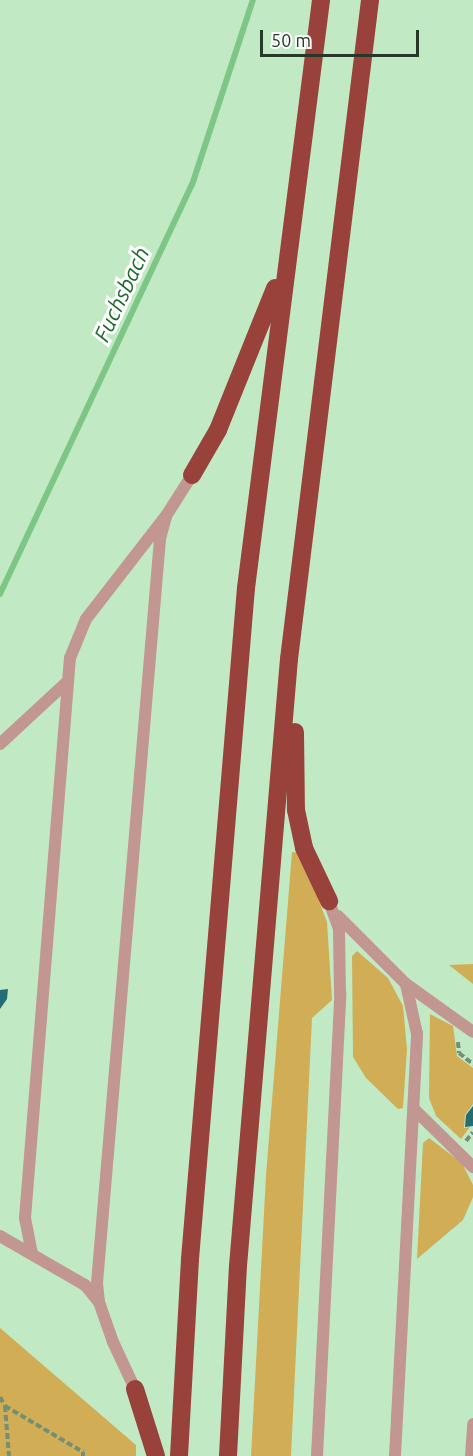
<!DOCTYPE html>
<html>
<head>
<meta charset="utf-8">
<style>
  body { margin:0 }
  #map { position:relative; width:473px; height:1456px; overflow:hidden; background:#c1eac4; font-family:Ubuntu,sans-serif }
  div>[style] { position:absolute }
  .green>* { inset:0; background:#d1ad56 }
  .stream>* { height:6px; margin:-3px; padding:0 3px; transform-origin:3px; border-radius:3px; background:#7dc686 }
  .building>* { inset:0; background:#256c75 }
  .path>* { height:4px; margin-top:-2px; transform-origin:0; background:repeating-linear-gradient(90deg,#739076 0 6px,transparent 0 9px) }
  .lane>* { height:12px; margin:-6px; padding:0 6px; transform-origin:6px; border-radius:6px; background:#c29791 }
  .highway>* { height:18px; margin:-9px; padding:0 9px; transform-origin:9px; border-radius:9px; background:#98423b }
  span { translate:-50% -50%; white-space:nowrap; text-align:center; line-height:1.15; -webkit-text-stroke:6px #fefefe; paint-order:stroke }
  .water-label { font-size:22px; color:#1c682d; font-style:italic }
  .scale { position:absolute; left:260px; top:30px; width:159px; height:27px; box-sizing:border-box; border:3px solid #273729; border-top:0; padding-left:8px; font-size:18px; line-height:21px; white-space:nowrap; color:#273729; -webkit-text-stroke:4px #fefefe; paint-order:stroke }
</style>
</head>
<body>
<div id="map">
  <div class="green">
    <i style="clip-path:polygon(292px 852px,301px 853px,327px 922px,332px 1000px,312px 1018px,291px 1456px,251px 1456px,266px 1175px)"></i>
    <i style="clip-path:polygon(357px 951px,388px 978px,403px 1006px,407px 1049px,403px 1108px,398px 1109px,366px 1078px,353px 1057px,352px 956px)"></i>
    <i style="clip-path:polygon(473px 964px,473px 984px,449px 965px)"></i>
    <i style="clip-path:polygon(430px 1014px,453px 1026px,457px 1056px,473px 1068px,473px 1104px,465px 1115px,464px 1128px,470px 1127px,461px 1139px,436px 1116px,429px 1098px)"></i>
    <i style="clip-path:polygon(429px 1138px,462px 1163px,473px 1185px,473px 1197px,463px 1220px,417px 1259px,423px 1143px)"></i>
    <i style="clip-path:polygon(0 1328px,136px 1445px,136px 1456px,0 1456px)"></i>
  </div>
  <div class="stream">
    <i style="left:0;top:594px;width:452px;rotate:-64.9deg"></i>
    <i style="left:192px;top:185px;width:195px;rotate:-71.8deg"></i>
  </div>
  <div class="building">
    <i style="clip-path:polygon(8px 989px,7px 999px,0 1009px,0 990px)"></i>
    <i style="clip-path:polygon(473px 1106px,473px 1126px,465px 1127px,466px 1115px)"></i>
  </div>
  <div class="path">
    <i style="left:458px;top:1042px;width:11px;rotate:85deg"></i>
    <i style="left:459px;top:1053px;width:18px;rotate:38deg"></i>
    <i style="left:466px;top:1141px;width:11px;rotate:-52deg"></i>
    <i style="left:0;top:1397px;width:10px;rotate:61deg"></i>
    <i style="left:5px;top:1406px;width:50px;rotate:85.4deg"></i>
    <i style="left:5px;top:1406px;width:91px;rotate:30.5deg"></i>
    <i style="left:83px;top:1452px;width:4px;rotate:90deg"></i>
  </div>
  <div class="lane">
    <i style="left:0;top:744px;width:91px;rotate:-42.8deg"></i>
    <i style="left:338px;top:916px;width:96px;rotate:45deg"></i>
    <i style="left:406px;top:984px;width:82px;rotate:35.6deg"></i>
    <i style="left:414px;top:1109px;width:83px;rotate:44.5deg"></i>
    <i style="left:0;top:1236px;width:98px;rotate:30deg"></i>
    <i style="left:85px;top:1285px;width:22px;rotate:51deg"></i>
    <i style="left:32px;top:1254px;width:37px;rotate:-101deg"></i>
    <i style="left:25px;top:1218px;width:562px;rotate:-85.41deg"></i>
    <i style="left:70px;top:658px;width:42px;rotate:-67.7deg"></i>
    <i style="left:86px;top:619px;width:130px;rotate:-52.2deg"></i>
    <i style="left:166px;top:516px;width:49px;rotate:-57.6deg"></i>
    <i style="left:135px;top:1389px;width:52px;rotate:-115.1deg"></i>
    <i style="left:113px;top:1342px;width:42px;rotate:-109.3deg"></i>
    <i style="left:99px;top:1302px;width:19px;rotate:-96deg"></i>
    <i style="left:97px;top:1283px;width:747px;rotate:-85.16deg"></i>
    <i style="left:160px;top:539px;width:24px;rotate:-75deg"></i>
    <i style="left:317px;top:1456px;width:463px;rotate:-87.1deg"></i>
    <i style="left:340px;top:994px;width:65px;rotate:-90.9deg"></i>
    <i style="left:339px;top:929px;width:30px;rotate:-110deg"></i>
    <i style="left:395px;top:1456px;width:423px;rotate:-87deg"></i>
    <i style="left:417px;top:1034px;width:51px;rotate:-102.4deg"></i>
    <i style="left:471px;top:1456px;width:32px;rotate:-86deg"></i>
  </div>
  <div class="highway">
    <i style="left:192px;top:475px;width:52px;rotate:-60deg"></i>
    <i style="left:218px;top:430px;width:153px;rotate:-68.1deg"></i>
    <i style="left:295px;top:732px;width:78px;rotate:89.3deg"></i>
    <i style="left:296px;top:810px;width:39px;rotate:78deg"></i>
    <i style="left:304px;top:848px;width:59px;rotate:64.7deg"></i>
    <i style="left:135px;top:1389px;width:70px;rotate:72.6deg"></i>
    <i style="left:179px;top:1456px;width:197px;rotate:-86.8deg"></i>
    <i style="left:190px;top:1259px;width:673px;rotate:-85.23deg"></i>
    <i style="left:246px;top:588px;width:593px;rotate:-82.73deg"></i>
    <i style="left:228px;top:1456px;width:190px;rotate:-87deg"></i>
    <i style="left:238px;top:1266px;width:609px;rotate:-85.2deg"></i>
    <i style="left:289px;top:659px;width:664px;rotate:-82.99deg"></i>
  </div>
  <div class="water-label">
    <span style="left:121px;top:294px;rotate:-65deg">Fuchsbach</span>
  </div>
  <div class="scale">50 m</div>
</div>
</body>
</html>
